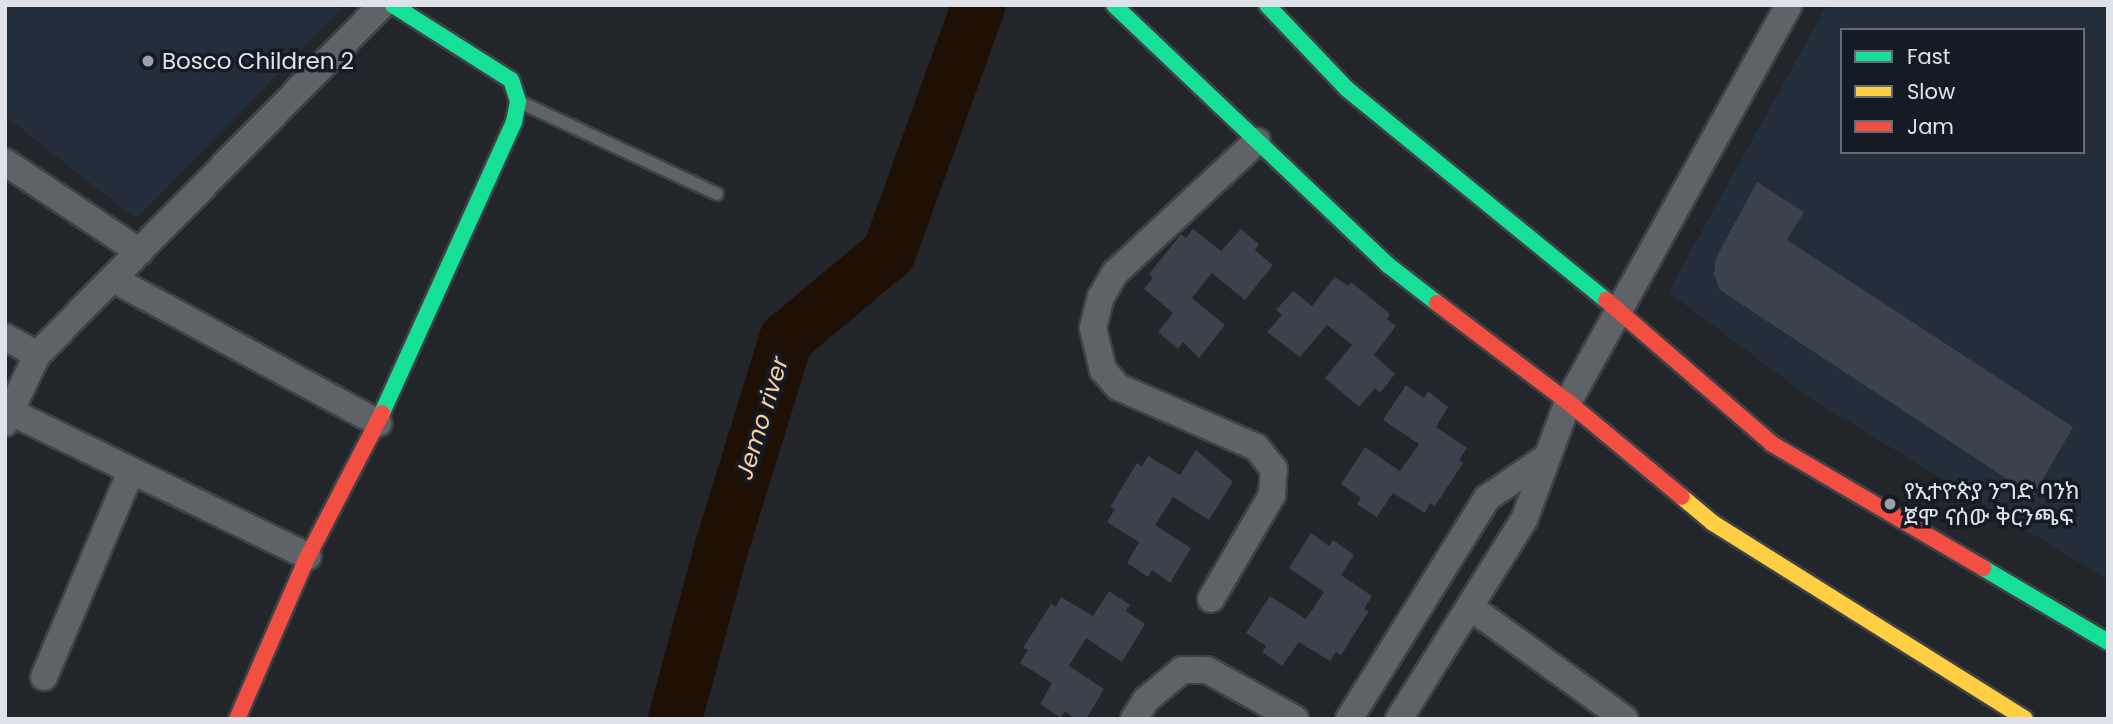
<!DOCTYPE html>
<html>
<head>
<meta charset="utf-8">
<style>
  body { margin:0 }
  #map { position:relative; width:2113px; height:724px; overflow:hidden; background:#22252a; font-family:Poppins,"Noto Sans Ethiopic",sans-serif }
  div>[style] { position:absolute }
  .built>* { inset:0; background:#242d3a }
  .river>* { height:54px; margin:-27px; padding:0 27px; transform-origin:27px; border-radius:27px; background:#1e1004 }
  .building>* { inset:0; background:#3b424b }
  .roads { filter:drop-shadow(2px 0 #3e4145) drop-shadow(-2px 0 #3e4145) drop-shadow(0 2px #3e4145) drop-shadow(0 -2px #3e4145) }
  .lane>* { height:12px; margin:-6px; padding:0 6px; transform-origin:6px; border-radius:6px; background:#5f6266 }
  .street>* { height:26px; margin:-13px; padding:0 13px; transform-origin:13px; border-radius:13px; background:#5f6266 }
  .fast>* { height:16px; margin:-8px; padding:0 8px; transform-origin:8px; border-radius:8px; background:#16e098 }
  .slow>* { height:16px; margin:-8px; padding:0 8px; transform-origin:8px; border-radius:8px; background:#ffcf43 }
  .jam>* { height:16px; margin:-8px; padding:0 8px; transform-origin:8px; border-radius:8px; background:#f24e42 }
  .dots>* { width:19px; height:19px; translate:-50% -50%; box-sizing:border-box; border:4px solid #151b24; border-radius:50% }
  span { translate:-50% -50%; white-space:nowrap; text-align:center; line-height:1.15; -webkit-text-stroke:7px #151b24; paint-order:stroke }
  .poi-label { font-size:23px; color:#dfe3e9 }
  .left { translate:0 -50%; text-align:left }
  .water-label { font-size:24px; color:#fbce9d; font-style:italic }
  .frame { position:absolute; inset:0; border:7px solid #dfe3e9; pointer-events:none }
  .legend { position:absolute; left:1840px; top:28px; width:245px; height:126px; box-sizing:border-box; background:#151b24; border:2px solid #666b73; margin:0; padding:9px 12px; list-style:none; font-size:21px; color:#dfe3e9 }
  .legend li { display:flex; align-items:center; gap:14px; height:35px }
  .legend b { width:35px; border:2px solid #666b73 }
</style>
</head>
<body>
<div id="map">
  <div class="built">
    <i style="clip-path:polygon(5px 5px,345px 5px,136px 219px,5px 116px)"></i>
    <i style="clip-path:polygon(evenodd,1827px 5px,2108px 5px,2108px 580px,1813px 400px,1668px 292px,1827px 5px,1842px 30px,2083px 30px,2083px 152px,1842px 152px,1842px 30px)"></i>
  </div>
  <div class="river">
    <i style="left:675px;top:719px;width:179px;rotate:-74.8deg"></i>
    <i style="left:722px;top:546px;width:217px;rotate:-72.8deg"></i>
    <i style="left:786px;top:339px;width:134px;rotate:-39.9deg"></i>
    <i style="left:889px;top:253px;width:264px;rotate:-70.1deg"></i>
  </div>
  <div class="building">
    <i style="clip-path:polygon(1757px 182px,1804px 212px,1787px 240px,2073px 427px,2033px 496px,1720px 290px,1714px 274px,1716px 258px)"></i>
    <i style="clip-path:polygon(1193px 229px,1221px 251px,1241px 229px,1259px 244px,1255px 250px,1273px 265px,1245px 300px,1212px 273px,1192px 298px,1225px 325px,1199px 358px,1183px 342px,1178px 349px,1158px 332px,1173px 313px,1144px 289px,1153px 278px,1149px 274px,1181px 234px,1186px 238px)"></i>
    <i style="clip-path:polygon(1335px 277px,1348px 286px,1351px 282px,1390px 314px,1387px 319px,1396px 326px,1374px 355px,1395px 374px,1380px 393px,1375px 388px,1359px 407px,1325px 378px,1352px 345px,1327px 325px,1300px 357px,1267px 332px,1282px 315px,1276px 310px,1293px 291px,1312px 306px)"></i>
    <i style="clip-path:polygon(1406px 385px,1424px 398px,1428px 391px,1448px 407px,1436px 427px,1467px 448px,1459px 460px,1463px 463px,1435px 506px,1430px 503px,1425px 513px,1393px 493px,1377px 517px,1357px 504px,1361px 498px,1341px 484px,1365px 447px,1400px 471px,1419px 444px,1383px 420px)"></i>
    <i style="clip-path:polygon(1196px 450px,1233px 482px,1209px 520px,1173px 497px,1155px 525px,1191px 548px,1170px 583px,1152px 570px,1148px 577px,1127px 563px,1139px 542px,1107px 522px,1115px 509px,1110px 507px,1137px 463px,1142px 466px,1148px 456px,1180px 475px)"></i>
    <i style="clip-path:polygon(1311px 533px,1329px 546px,1333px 540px,1354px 555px,1341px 575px,1372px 596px,1364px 609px,1369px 611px,1341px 655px,1336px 652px,1330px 661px,1299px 642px,1282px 666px,1262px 652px,1266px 646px,1246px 633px,1270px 596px,1306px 619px,1324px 592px,1289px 568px)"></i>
    <i style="clip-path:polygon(1109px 591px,1130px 605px,1126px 611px,1145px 624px,1122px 662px,1086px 638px,1069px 666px,1104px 689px,1086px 719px,1075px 719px,1065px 711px,1061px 718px,1040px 704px,1052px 683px,1020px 663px,1028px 650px,1023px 648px,1051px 604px,1056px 607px,1061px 597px,1093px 616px)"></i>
  </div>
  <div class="roads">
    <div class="lane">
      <i style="left:522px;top:103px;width:215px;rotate:25deg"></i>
    </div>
    <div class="street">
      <i style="left:5px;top:162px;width:162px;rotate:33.7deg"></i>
      <i style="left:113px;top:279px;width:302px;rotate:28.5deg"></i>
      <i style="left:5px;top:337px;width:37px;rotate:29deg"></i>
      <i style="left:11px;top:412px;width:330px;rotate:25.9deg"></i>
      <i style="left:5px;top:423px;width:75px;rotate:-64.8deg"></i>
      <i style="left:37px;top:355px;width:491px;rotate:-45.4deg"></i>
      <i style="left:1211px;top:599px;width:121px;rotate:-59.6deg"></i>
      <i style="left:1272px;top:495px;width:26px;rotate:-86deg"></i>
      <i style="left:1274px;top:469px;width:28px;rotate:-129deg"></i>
      <i style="left:1256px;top:447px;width:150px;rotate:-156.5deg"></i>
      <i style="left:1118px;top:387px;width:23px;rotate:-131deg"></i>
      <i style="left:1103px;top:370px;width:43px;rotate:-103.4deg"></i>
      <i style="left:1093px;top:328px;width:32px;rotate:-76deg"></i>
      <i style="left:1101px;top:297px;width:28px;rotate:-60deg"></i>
      <i style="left:1115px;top:273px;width:194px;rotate:-42.9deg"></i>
      <i style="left:1470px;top:607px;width:191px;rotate:35.9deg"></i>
      <i style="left:44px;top:677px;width:221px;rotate:-67.1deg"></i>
      <i style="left:1134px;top:719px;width:22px;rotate:-58deg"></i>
      <i style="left:1146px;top:700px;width:47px;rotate:-39.8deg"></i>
      <i style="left:1182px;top:670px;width:25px"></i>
      <i style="left:1207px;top:670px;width:101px;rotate:29.1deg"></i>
      <i style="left:1349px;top:719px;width:261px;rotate:-58deg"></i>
      <i style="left:1487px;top:498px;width:69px;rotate:-34.4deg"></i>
      <i style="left:1399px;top:719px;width:235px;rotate:-57.9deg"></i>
      <i style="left:1524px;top:520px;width:126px;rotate:-69.6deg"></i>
      <i style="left:1568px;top:402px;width:454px;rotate:-60.9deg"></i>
    </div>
    <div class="fast">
      <i style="left:1114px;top:5px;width:378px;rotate:43.5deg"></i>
      <i style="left:1388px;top:265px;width:62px;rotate:37.8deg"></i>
      <i style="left:1267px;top:5px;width:116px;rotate:46.4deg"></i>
      <i style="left:1347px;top:89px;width:334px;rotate:39.2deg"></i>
      <i style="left:382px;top:413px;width:320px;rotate:-65.6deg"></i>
      <i style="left:514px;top:122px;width:21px;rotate:-79deg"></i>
      <i style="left:518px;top:101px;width:22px;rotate:-108deg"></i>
      <i style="left:511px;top:80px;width:140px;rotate:-147.6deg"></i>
      <i style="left:1983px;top:568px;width:145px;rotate:30.6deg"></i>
    </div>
    <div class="slow">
      <i style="left:1682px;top:497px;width:40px;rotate:40deg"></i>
      <i style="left:1713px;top:523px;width:368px;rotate:32.1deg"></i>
    </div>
    <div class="jam">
      <i style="left:1606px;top:300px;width:220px;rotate:40.9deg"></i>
      <i style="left:1772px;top:444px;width:245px;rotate:30.4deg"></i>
      <i style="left:1437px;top:303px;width:164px;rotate:37.1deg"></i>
      <i style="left:1568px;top:402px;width:148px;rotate:39.8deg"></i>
      <i style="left:237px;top:719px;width:178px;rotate:-66.5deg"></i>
      <i style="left:308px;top:556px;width:161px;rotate:-62.6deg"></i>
    </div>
  </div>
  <div class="dots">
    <i style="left:148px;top:61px;background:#9da0a6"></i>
    <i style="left:1890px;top:504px;background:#9da0a6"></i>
  </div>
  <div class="poi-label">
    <span class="left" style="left:162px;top:61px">Bosco Children 2</span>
    <span class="left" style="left:1904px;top:504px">የኢተዮጵያ ንግድ ባንክ<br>ጀሞ ናሰው ቅርንጫፍ</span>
  </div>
  <div class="water-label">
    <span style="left:762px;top:418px;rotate:-73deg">Jemo river</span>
  </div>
  <div class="frame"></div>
  <ul class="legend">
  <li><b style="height:9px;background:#16e098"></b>Fast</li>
  <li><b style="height:9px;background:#ffcf43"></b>Slow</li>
  <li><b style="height:9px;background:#f24e42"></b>Jam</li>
  </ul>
</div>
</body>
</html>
